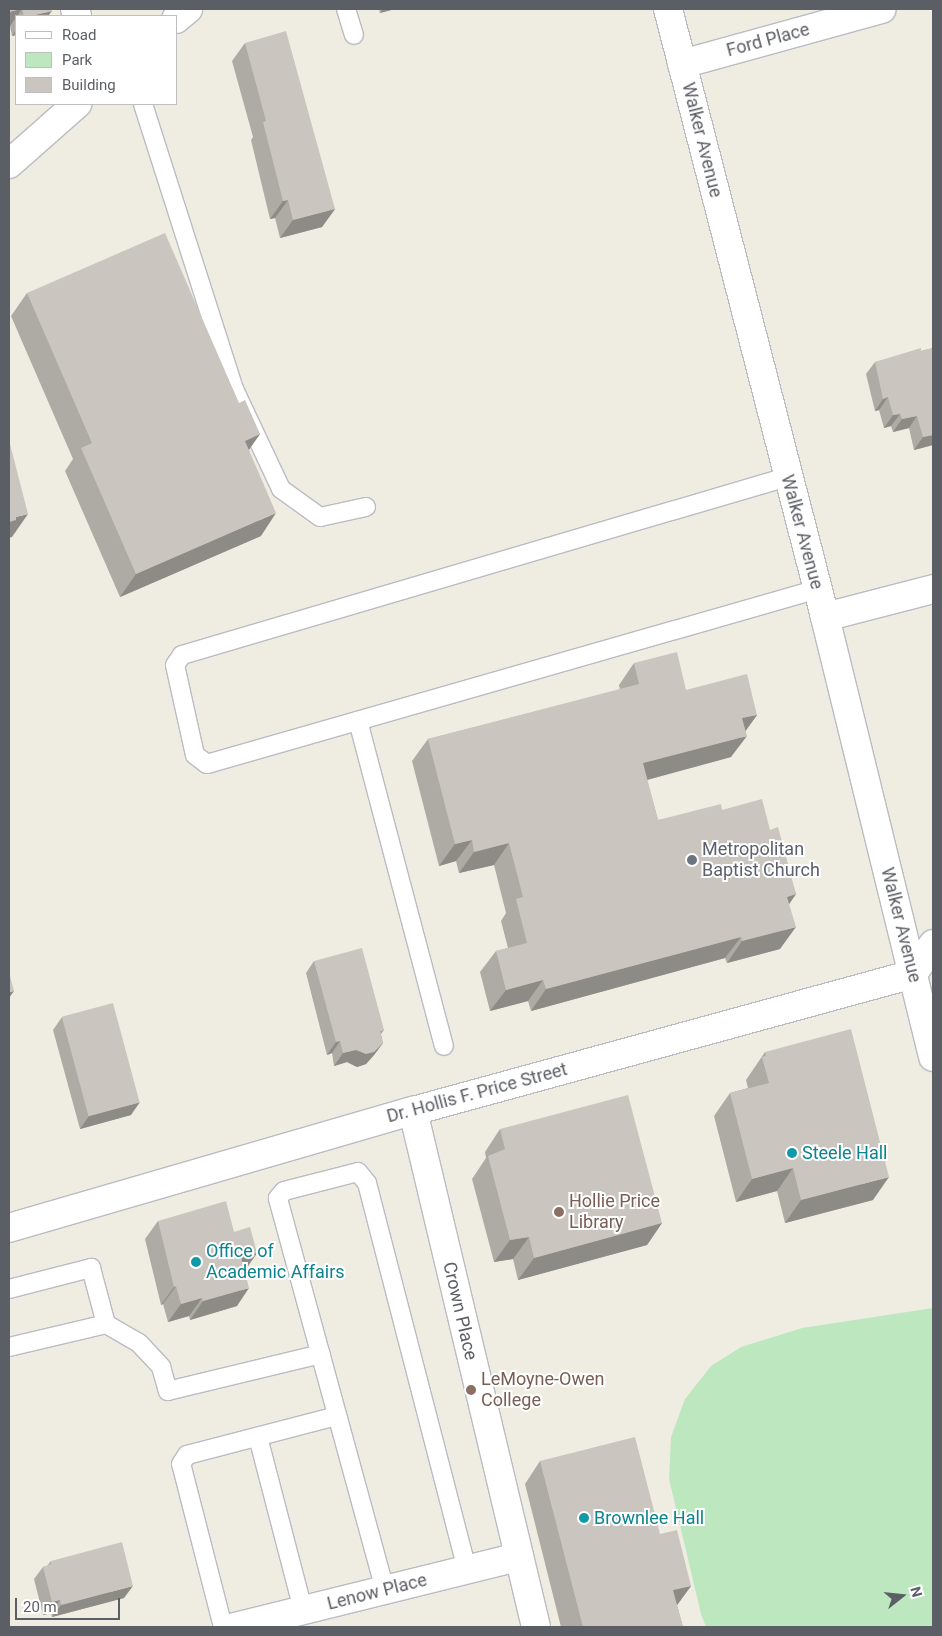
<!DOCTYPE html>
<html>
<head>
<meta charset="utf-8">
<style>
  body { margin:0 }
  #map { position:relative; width:942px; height:1636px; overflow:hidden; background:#efede2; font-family:Roboto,sans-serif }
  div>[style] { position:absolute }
  .green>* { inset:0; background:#bde8bf }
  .roads { filter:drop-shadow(1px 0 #babcc2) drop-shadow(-1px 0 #babcc2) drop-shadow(0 1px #babcc2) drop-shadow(0 -1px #babcc2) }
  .service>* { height:18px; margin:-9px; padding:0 9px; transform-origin:9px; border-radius:9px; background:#fff }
  .minor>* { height:28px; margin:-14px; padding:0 14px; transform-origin:14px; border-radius:14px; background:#fff }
  .tertiary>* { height:28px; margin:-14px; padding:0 14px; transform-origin:14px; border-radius:14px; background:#fff }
  .secondary>* { height:28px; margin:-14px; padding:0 14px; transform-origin:14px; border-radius:14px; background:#fff }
  .wall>* { inset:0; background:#aeaaa4 }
  .shaded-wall>* { inset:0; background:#8d8b86 }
  .building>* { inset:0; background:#cac6bf; transform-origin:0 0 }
  .dots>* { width:14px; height:14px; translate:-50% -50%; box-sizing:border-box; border:2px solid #fff; border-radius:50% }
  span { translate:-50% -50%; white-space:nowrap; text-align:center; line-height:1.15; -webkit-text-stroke:4px #fff; paint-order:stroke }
  .street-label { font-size:18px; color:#5b5e64 }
  .worship-label { font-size:18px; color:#5b616d }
  .left { translate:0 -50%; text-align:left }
  .culture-label { font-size:18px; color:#0d838f }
  .education-label { font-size:18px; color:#785e54 }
  .frame { position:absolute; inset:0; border:10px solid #5b5e64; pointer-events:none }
  .legend { position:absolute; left:15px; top:15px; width:162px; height:90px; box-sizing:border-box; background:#fff; border:1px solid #bdbfc1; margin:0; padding:6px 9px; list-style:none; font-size:15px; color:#5b5e64 }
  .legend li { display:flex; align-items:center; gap:10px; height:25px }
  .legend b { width:25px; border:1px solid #bdbfc1 }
  .north { position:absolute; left:877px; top:1571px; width:50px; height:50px; -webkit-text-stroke:4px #fff; paint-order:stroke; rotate:74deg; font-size:14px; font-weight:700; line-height:20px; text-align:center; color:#5b5e64 }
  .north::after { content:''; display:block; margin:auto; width:18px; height:22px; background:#5b5e64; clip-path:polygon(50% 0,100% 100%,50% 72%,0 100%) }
  .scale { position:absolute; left:15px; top:1598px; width:105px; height:22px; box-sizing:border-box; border:2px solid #5b5e64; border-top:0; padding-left:6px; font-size:15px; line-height:18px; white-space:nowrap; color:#5b5e64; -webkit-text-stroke:4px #fff; paint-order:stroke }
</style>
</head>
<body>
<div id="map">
  <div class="green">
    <i style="clip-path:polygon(933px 1308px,933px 1627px,706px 1627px,701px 1614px,669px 1479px,671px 1437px,685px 1399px,711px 1366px,741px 1347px,802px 1328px)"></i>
  </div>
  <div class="roads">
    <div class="service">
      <i style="left:346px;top:9px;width:27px;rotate:73deg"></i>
      <i style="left:143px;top:104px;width:299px;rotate:72.3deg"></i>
      <i style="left:234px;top:389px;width:110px;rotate:64.8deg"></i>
      <i style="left:281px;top:489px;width:48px;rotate:35.7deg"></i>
      <i style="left:320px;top:517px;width:47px;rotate:-12.3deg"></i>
      <i style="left:787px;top:477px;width:631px;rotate:163.61deg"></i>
      <i style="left:182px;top:655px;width:12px;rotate:125deg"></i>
      <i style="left:175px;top:665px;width:92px;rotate:77.5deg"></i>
      <i style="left:195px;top:755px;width:15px;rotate:37deg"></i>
      <i style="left:207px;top:764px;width:636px;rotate:-15.98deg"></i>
      <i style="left:358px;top:721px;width:336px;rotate:75.2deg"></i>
      <i style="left:9px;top:1289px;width:85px;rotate:-14.4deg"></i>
      <i style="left:91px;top:1268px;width:58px;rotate:75deg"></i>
      <i style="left:9px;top:1347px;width:100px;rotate:-13.3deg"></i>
      <i style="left:106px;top:1324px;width:38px;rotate:30deg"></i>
      <i style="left:139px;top:1343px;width:33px;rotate:47deg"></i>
      <i style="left:161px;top:1367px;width:25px;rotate:74deg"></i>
      <i style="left:168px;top:1391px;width:157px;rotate:-13.6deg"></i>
      <i style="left:258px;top:1437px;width:179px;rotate:75.4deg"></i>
      <i style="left:385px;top:1590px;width:406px;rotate:-105.3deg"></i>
      <i style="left:278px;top:1198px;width:9px;rotate:-49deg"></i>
      <i style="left:284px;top:1191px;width:76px;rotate:-14.4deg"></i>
      <i style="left:358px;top:1172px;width:14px;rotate:51deg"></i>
      <i style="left:367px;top:1183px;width:399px;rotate:75.5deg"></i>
      <i style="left:223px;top:1627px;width:168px;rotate:-104.4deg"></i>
      <i style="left:181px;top:1464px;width:11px;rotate:-56deg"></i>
      <i style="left:187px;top:1455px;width:155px;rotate:-14.6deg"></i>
    </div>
    <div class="minor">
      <i style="left:75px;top:9px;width:7px;rotate:74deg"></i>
      <i style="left:682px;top:64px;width:207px;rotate:-15.4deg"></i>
      <i style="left:825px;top:617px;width:112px;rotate:-14.5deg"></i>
      <i style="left:413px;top:1111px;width:530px;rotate:76.59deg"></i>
      <i style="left:9px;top:1228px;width:421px;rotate:-16.2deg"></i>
      <i style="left:413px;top:1111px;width:518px;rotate:-15.32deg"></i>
      <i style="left:913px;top:974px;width:36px;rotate:-56deg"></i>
      <i style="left:235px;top:1627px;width:292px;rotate:-13.9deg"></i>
    </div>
    <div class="tertiary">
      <i style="left:668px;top:9px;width:628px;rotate:75.52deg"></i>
      <i style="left:825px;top:617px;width:453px;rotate:76.2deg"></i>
    </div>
    <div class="secondary">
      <i style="left:176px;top:19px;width:16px;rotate:-40deg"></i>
      <i style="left:9px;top:164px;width:91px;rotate:-41.4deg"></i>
    </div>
  </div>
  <div class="wall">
    <i style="clip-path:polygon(9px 9px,52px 9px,48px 16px,16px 16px,16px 35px,12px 36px,10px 26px,9px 27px)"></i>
    <i style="clip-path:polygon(379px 9px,395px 9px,380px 13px)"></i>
    <i style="clip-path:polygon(245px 43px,335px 209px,322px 227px,280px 238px,275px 218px,270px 219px,251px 140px,253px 137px,232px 61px)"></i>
    <i style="clip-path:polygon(27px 293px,239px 403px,260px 434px,249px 449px,261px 536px,120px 597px,65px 471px,73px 459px,11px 316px)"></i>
    <i style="clip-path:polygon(933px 348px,933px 445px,914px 450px,909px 428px,893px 432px,891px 426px,884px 428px,879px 410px,875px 411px,866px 374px,875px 362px)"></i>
    <i style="clip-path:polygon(634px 663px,686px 690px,757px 715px,745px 731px,731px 757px,647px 780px,658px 820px,722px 810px,770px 830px,796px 894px,789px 904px,780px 949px,727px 963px,725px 958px,531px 1011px,528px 1001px,490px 1011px,480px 972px,496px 951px,508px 948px,501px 921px,506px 913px,494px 865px,459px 873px,456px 861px,439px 866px,412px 761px,428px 739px,620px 690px,619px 685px)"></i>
    <i style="clip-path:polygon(314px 961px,384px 1030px,381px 1034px,383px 1043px,374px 1055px,366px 1064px,357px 1067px,347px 1062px,334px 1066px,332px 1053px,327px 1055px,306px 973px)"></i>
    <i style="clip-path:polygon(62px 1017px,131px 1115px,80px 1129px,53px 1030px)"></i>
    <i style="clip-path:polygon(765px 1052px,873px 1200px,785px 1223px,777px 1191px,736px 1202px,714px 1116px,730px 1093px,748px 1088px,746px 1080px)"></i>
    <i style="clip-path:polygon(500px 1129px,662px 1223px,647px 1245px,518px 1280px,513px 1259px,494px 1262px,472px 1179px,486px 1158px,485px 1152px)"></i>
    <i style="clip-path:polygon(158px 1221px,234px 1232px,257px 1253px,245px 1271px,237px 1306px,190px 1320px,189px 1316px,168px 1322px,163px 1304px,161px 1305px,145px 1239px)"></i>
    <i style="clip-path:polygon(540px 1461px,660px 1534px,691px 1586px,677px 1605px,683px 1627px,561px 1627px,525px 1484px)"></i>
    <i style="clip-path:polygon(51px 1561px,124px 1598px,52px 1617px,51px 1613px,43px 1615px,34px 1579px,43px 1567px,47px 1566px)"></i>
  </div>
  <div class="shaded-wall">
    <i style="clip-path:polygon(21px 9px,22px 9px,10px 26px,9px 27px,9px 12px)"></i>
    <i style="clip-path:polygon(383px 9px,395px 9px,380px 13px)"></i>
    <i style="clip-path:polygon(52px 11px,48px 16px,31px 16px)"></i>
    <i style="clip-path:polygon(16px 30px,16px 35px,12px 36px)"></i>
    <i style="clip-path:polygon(288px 200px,275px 218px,270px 219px,283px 201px)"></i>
    <i style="clip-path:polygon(335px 209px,322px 227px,280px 238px,293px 220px)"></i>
    <i style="clip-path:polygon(888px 397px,879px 410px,875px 411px,883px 399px)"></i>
    <i style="clip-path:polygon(900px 414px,891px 426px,884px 428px,893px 415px)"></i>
    <i style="clip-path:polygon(917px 416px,909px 428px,893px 432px,902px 419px)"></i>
    <i style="clip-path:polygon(260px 434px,244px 457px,245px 441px)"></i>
    <i style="clip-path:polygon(933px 435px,933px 445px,914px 450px,923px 437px)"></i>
    <i style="clip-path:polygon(276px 513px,261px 536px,120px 597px,136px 574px)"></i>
    <i style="clip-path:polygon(28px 514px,12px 537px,9px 538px,9px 522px,16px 517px)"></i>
    <i style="clip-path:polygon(757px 715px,742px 736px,742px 718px)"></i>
    <i style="clip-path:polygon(747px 736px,731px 757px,628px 785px,643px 763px)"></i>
    <i style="clip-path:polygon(472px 840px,456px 861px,439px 866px,455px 844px)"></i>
    <i style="clip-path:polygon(509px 843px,494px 865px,459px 873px,474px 852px)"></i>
    <i style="clip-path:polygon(796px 894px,781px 916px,787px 897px)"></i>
    <i style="clip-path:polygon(796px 927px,780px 949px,727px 963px,742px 941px)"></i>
    <i style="clip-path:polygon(741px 937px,725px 958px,531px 1011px,546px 989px)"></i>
    <i style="clip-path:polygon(543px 980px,528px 1001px,490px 1011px,506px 990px)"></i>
    <i style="clip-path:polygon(14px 991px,9px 998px,9px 992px)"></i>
    <i style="clip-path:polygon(340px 1041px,332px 1053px,327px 1055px,336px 1042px)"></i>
    <i style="clip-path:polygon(383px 1043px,374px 1055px,366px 1064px,357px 1067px,347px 1062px,334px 1066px,343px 1053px)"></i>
    <i style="clip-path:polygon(140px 1102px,131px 1115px,80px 1129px,89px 1116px)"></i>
    <i style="clip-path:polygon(793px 1168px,777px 1191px,736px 1202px,752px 1179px)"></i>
    <i style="clip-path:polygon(889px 1177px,873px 1200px,785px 1223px,801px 1200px)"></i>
    <i style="clip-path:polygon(662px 1223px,647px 1245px,518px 1280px,534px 1258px)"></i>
    <i style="clip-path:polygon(529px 1237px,513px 1259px,494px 1262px,510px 1240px)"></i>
    <i style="clip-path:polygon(257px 1253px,244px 1271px,241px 1257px)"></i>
    <i style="clip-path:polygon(176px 1286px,163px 1304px,161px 1305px,174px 1287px)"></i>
    <i style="clip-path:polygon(249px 1288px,237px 1306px,190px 1320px,203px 1301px)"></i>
    <i style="clip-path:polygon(202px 1298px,189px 1316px,168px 1322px,181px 1304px)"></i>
    <i style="clip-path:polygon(133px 1586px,124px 1598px,52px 1617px,61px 1605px)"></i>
    <i style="clip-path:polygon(691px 1586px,675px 1608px,673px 1590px)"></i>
    <i style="clip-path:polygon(60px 1600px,51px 1613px,43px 1615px,52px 1602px)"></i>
  </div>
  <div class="building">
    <i style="clip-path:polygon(9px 9px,21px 9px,9px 12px)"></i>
    <i style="clip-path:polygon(22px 9px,52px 9px,52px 11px,31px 16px,24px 16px)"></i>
    <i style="clip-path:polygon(286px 31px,335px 209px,293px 220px,288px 200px,283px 201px,263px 122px,266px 121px,245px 43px)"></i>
    <i style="clip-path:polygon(165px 233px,239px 403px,245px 400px,260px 434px,245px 441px,276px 513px,136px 574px,81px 448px,92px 443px,27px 293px)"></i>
    <i style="clip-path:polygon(921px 348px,921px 351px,933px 348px,933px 435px,923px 437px,917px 416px,902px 419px,900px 414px,893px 415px,888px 397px,883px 399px,875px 362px)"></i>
    <i style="clip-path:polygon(9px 440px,28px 514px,16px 517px,16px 520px,9px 522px)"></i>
    <i style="clip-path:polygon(677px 652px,686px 690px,747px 674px,757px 715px,742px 718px,747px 736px,643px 763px,658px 820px,721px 804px,722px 810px,762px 799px,770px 830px,778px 827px,796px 894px,787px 897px,796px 927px,742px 941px,741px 937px,546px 989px,543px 980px,506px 990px,496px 951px,527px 943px,516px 899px,523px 897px,509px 843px,474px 852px,472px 840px,455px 844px,428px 739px,639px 684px,634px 663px)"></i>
    <i style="clip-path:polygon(362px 948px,384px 1030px,380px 1031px,383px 1043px,374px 1052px,366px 1054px,356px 1050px,343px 1053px,340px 1041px,336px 1042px,314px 961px)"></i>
    <i style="clip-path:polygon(9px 972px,14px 991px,9px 992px)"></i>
    <i style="left:113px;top:1003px;width:103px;height:53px;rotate:75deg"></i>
    <i style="clip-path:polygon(851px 1029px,889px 1177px,801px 1200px,793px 1168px,752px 1179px,730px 1093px,769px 1083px,762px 1057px,766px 1056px,765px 1052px)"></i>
    <i style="clip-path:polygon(628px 1095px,662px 1223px,534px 1258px,529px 1237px,510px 1240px,488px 1156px,505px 1149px,500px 1129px)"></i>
    <i style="clip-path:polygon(226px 1201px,234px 1232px,250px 1227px,257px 1253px,241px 1257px,249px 1288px,203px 1301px,202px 1298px,181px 1304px,176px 1286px,174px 1287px,158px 1221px)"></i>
    <i style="clip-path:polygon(635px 1437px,660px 1534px,677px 1530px,691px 1586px,673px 1590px,683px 1627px,583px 1627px,540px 1461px)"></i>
    <i style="clip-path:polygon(122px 1542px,133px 1586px,61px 1605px,60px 1600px,52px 1602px,43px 1567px,51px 1564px,51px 1561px)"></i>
  </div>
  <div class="dots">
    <i style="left:692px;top:860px;background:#6b7280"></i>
    <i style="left:792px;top:1153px;background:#0f9aa8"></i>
    <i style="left:559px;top:1212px;background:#8d6e63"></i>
    <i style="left:196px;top:1262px;background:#0f9aa8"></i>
    <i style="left:471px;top:1390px;background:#8d6e63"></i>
    <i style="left:584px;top:1518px;background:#0f9aa8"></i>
  </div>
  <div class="street-label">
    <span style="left:768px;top:40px;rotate:-15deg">Ford Place</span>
    <span style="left:702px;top:140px;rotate:76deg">Walker Avenue</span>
    <span style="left:802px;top:532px;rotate:75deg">Walker Avenue</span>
    <span style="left:901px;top:925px;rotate:76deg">Walker Avenue</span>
    <span style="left:477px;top:1093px;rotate:-15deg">Dr. Hollis F. Price Street</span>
    <span style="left:460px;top:1311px;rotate:77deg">Crown Place</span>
    <span style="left:377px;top:1592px;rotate:-14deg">Lenow Place</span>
  </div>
  <div class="worship-label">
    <span class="left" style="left:702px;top:860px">Metropolitan<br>Baptist Church</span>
  </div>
  <div class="culture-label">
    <span class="left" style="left:802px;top:1153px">Steele Hall</span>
    <span class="left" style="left:206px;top:1262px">Office of<br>Academic Affairs</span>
    <span class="left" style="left:594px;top:1518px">Brownlee Hall</span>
  </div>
  <div class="education-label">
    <span class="left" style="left:569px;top:1212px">Hollie Price<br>Library</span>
    <span class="left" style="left:481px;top:1390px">LeMoyne-Owen<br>College</span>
  </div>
  <div class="frame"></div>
  <ul class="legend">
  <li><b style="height:6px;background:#fff"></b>Road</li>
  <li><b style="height:14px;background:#bde8bf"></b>Park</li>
  <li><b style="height:14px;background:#cac6bf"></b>Building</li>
  </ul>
  <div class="north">N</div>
  <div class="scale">20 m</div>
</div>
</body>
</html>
